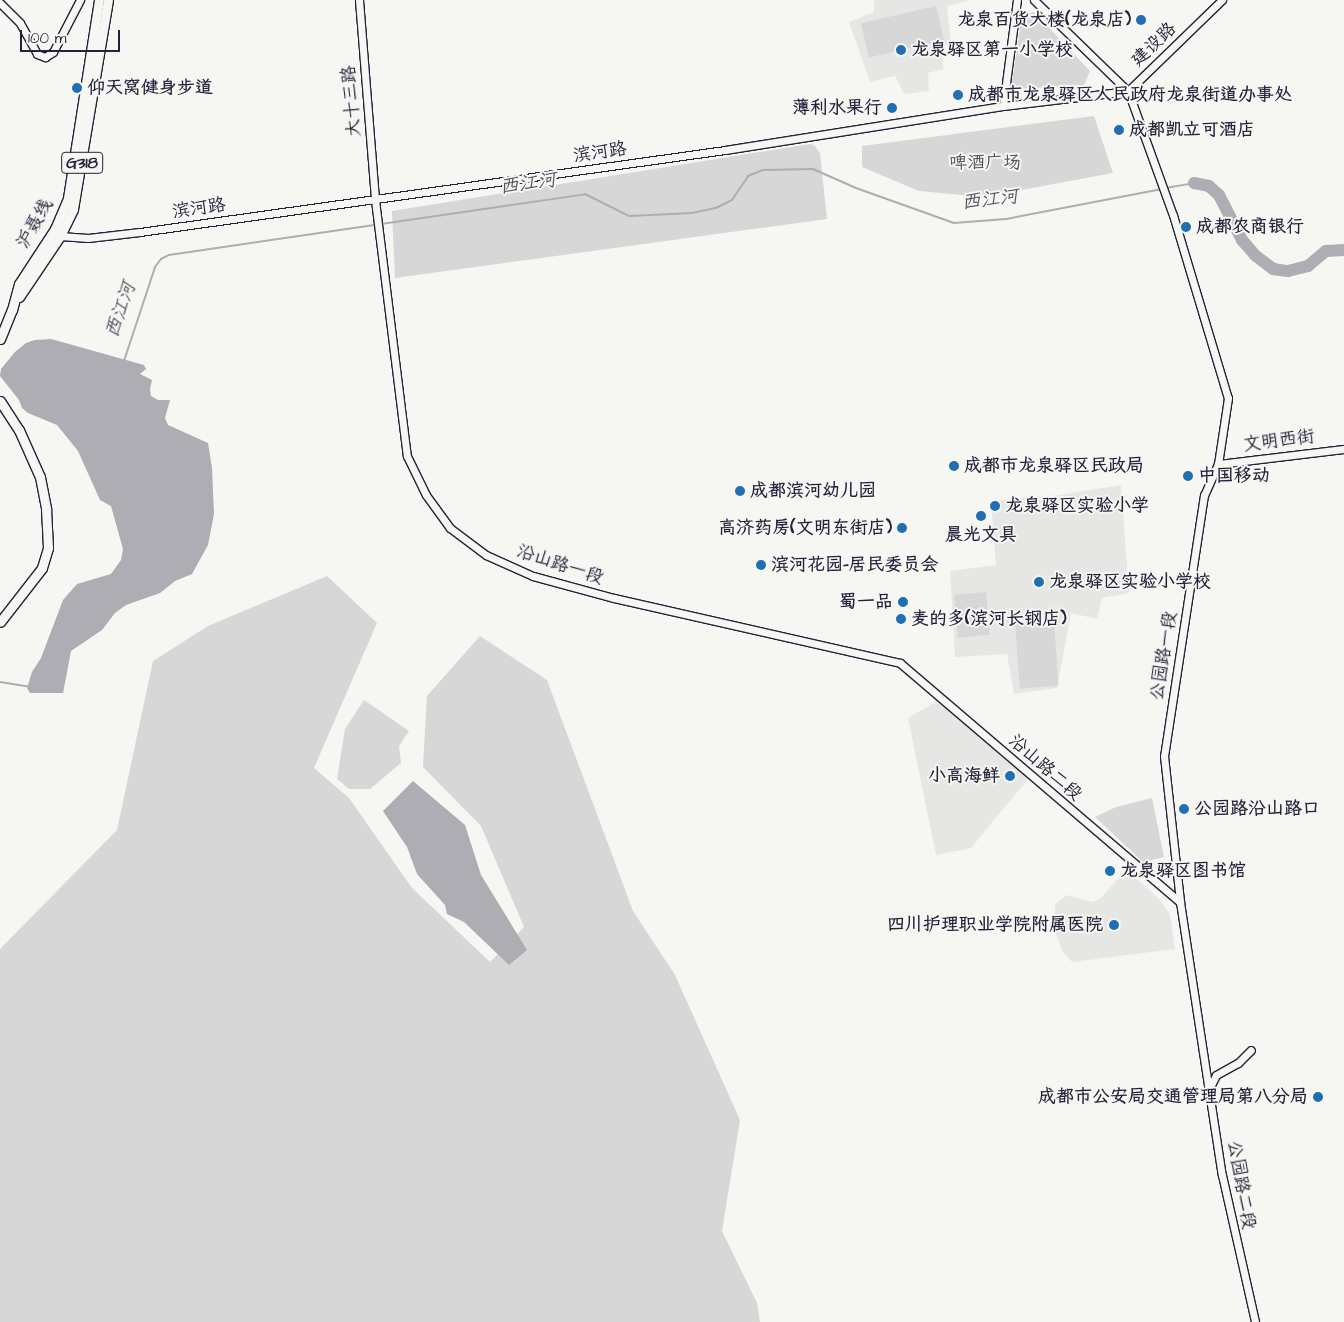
<!DOCTYPE html>
<html>
<head>
<meta charset="utf-8">
<style>
  body { margin:0 }
  #map { position:relative; width:1344px; height:1322px; overflow:hidden; background:#f6f6f2; font-family:"Architects Daughter","LXGW WenKai TC",sans-serif }
  div>[style] { position:absolute }
  .built>* { inset:0; background:#e6e6e4 }
  .green>* { inset:0; background:#d7d7d7; transform-origin:0 0 }
  .water>* { inset:0; background:#adadb3 }
  .stream>* { height:2px; margin:-1px; padding:0 1px; transform-origin:1px; border-radius:1px; background:#adadb3 }
  .river>* { height:12px; margin:-6px; padding:0 6px; transform-origin:6px; border-radius:6px; background:#adadb3 }
  .roads { filter:drop-shadow(1px 0 #22223b) drop-shadow(-1px 0 #22223b) drop-shadow(0 1px #22223b) drop-shadow(0 -1px #22223b) }
  .tertiary>* { height:7px; margin:-3.5px; padding:0 3.5px; transform-origin:3.5px; border-radius:3.5px; background:#f6f6f2 }
  .trunk>* { height:9px; margin:-4.5px; padding:0 4.5px; transform-origin:4.5px; border-radius:4.5px; background:#f6f6f2 }
  .dots>* { width:14px; height:14px; translate:-50% -50%; box-sizing:border-box; border:2px solid #f6f6f2; border-radius:50% }
  span { translate:-50% -50%; white-space:nowrap; text-align:center; line-height:1.15; -webkit-text-stroke:4px #f6f6f2; paint-order:stroke }
  .shield-label span { padding:1px 4px; background:#f6f6f2; border:1px solid; border-radius:4px; -webkit-text-stroke-width:0 }
  .shield-label { font-size:16px; color:#22223b; font-weight:700 }
  .poi-label { font-size:18px; color:#22223b; font-weight:700 }
  .right { translate:-100% -50%; text-align:right }
  .left { translate:0 -50%; text-align:left }
  .street-label { font-size:18px; color:#22223b }
  .park-label { font-size:18px; color:#4f4f62 }
  .water-label { font-size:19px; color:#535365; font-style:italic }
  .scale { position:absolute; left:20px; top:30px; width:100px; height:22px; box-sizing:border-box; border:2px solid #22223b; border-top:0; padding-left:6px; font-size:15px; line-height:18px; white-space:nowrap; color:#22223b; -webkit-text-stroke:4px #f6f6f2; paint-order:stroke }
</style>
</head>
<body>
<div id="map">
  <div class="built">
    <i style="clip-path:polygon(874px 0,971px 0,947px 6px,951px 44px,942px 46px,943px 69px,928px 73px,929px 91px,904px 94px,895px 76px,870px 82px,849px 22px,874px 12px)"></i>
    <i style="clip-path:polygon(1121px 485px,1129px 593px,1102px 598px,1097px 619px,1071px 613px,1057px 688px,1014px 694px,1007px 654px,955px 657px,950px 571px,996px 565px,991px 501px,1060px 495px)"></i>
    <i style="clip-path:polygon(937px 701px,1028px 779px,971px 848px,936px 855px,908px 718px)"></i>
    <i style="clip-path:polygon(1126px 869px,1159px 899px,1170px 914px,1175px 949px,1072px 962px,1063px 952px,1056px 935px,1055px 905px,1066px 895px,1092px 902px,1101px 898px)"></i>
  </div>
  <div class="green">
    <i style="left:936px;top:6px;width:35px;height:77px;rotate:77deg"></i>
    <i style="clip-path:polygon(1034px 12px,1090px 71px,1084px 85px,1017px 89px,1012px 83px,1022px 15px)"></i>
    <i style="clip-path:polygon(1094px 116px,1113px 173px,983px 197px,919px 191px,862px 167px,862px 146px)"></i>
    <i style="clip-path:polygon(810px 144px,814px 145px,820px 153px,827px 219px,395px 278px,392px 211px)"></i>
    <i style="clip-path:polygon(327px 576px,377px 623px,314px 768px,349px 798px,412px 888px,490px 962px,524px 927px,481px 826px,423px 767px,427px 696px,480px 636px,547px 680px,633px 911px,675px 975px,740px 1120px,722px 1231px,757px 1303px,760px 1322px,0 1322px,0 949px,117px 830px,153px 661px,208px 626px)"></i>
    <i style="left:986px;top:592px;width:43px;height:32px;rotate:85deg"></i>
    <i style="left:1054px;top:620px;width:66px;height:39px;rotate:86deg"></i>
    <i style="clip-path:polygon(364px 700px,409px 731px,399px 746px,401px 763px,370px 789px,349px 789px,337px 779px,345px 729px)"></i>
    <i style="clip-path:polygon(1152px 798px,1164px 857px,1143px 862px,1095px 817px,1116px 807px)"></i>
  </div>
  <div class="water">
    <i style="clip-path:polygon(51px 339px,144px 365px,146px 369px,140px 374px,152px 380px,150px 389px,151px 396px,158px 400px,170px 400px,165px 418px,168px 425px,208px 443px,212px 468px,214px 514px,208px 545px,192px 574px,175px 581px,160px 593px,126px 605px,115px 613px,102px 630px,71px 651px,63px 693px,30px 693px,27px 688px,32px 672px,41px 658px,63px 600px,77px 584px,111px 574px,121px 560px,123px 549px,111px 506px,100px 500px,78px 451px,57px 425px,28px 413px,22px 408px,19px 400px,0 376px,1px 369px,15px 352px,26px 343px,35px 340px)"></i>
    <i style="clip-path:polygon(413px 781px,465px 825px,481px 875px,527px 950px,509px 965px,464px 922px,447px 914px,445px 905px,417px 874px,407px 847px,383px 811px)"></i>
  </div>
  <div class="stream">
    <i style="left:1166px;top:188px;width:28px;rotate:-10deg"></i>
    <i style="left:124px;top:361px;width:99px;rotate:-71.7deg"></i>
    <i style="left:155px;top:267px;width:10px;rotate:-53deg"></i>
    <i style="left:161px;top:259px;width:9px;rotate:-27deg"></i>
    <i style="left:169px;top:255px;width:420px;rotate:-8.3deg"></i>
    <i style="left:585px;top:194px;width:49px;rotate:26.6deg"></i>
    <i style="left:629px;top:216px;width:63px;rotate:-2.7deg"></i>
    <i style="left:692px;top:213px;width:25px;rotate:-12deg"></i>
    <i style="left:716px;top:208px;width:18px;rotate:-27deg"></i>
    <i style="left:732px;top:200px;width:29px;rotate:-56deg"></i>
    <i style="left:748px;top:176px;width:16px;rotate:-22deg"></i>
    <i style="left:763px;top:170px;width:50px;rotate:-1.1deg"></i>
    <i style="left:813px;top:169px;width:47px;rotate:23.8deg"></i>
    <i style="left:856px;top:188px;width:104px;rotate:19.7deg"></i>
    <i style="left:954px;top:223px;width:52px;rotate:-4.4deg"></i>
    <i style="left:1006px;top:219px;width:159px;rotate:-10.9deg"></i>
    <i style="left:0;top:682px;width:30px;rotate:9deg"></i>
  </div>
  <div class="river">
    <i style="left:1194px;top:183px;width:15px;rotate:11deg"></i>
    <i style="left:1209px;top:186px;width:13px;rotate:42deg"></i>
    <i style="left:1219px;top:195px;width:51px;rotate:62.9deg"></i>
    <i style="left:1242px;top:240px;width:21px;rotate:49deg"></i>
    <i style="left:1256px;top:256px;width:21px;rotate:37deg"></i>
    <i style="left:1273px;top:269px;width:15px;rotate:8deg"></i>
    <i style="left:1288px;top:271px;width:21px;rotate:-14deg"></i>
    <i style="left:1308px;top:266px;width:23px;rotate:-40deg"></i>
    <i style="left:1326px;top:251px;width:18px;rotate:-3deg"></i>
  </div>
  <div class="roads">
    <div class="tertiary">
      <i style="left:359px;top:0;width:201px;rotate:85.4deg"></i>
      <i style="left:375px;top:200px;width:258px;rotate:82.9deg"></i>
      <i style="left:407px;top:456px;width:43px;rotate:64deg"></i>
      <i style="left:426px;top:495px;width:41px;rotate:54deg"></i>
      <i style="left:450px;top:528px;width:45px;rotate:36.9deg"></i>
      <i style="left:486px;top:555px;width:51px;rotate:24.1deg"></i>
      <i style="left:533px;top:576px;width:84px;rotate:15.2deg"></i>
      <i style="left:614px;top:598px;width:293px;rotate:12.8deg"></i>
      <i style="left:900px;top:663px;width:368px;rotate:40.5deg"></i>
      <i style="left:1034px;top:0;width:131px;rotate:44.1deg"></i>
      <i style="left:1128px;top:91px;width:132px;rotate:70.1deg"></i>
      <i style="left:1173px;top:215px;width:191px;rotate:73.3deg"></i>
      <i style="left:1228px;top:398px;width:67px;rotate:98.6deg"></i>
      <i style="left:1218px;top:464px;width:34px;rotate:114deg"></i>
      <i style="left:1204px;top:495px;width:264px;rotate:98.7deg"></i>
      <i style="left:1164px;top:756px;width:147px;rotate:83.7deg"></i>
      <i style="left:1180px;top:902px;width:276px;rotate:81.3deg"></i>
      <i style="left:1222px;top:1175px;width:151px;rotate:77.3deg"></i>
      <i style="left:0;top:3px;width:28px;rotate:45deg"></i>
      <i style="left:20px;top:23px;width:35px;rotate:61deg"></i>
      <i style="left:37px;top:54px;width:9px;rotate:21deg"></i>
      <i style="left:45px;top:57px;width:9px;rotate:-32deg"></i>
      <i style="left:53px;top:52px;width:59px;rotate:-62.6deg"></i>
      <i style="left:1128px;top:91px;width:131px;rotate:-44.1deg"></i>
      <i style="left:1003px;top:106px;width:107px;rotate:-82.5deg"></i>
      <i style="left:58px;top:233px;width:4px;rotate:56deg"></i>
      <i style="left:60px;top:236px;width:28px;rotate:4deg"></i>
      <i style="left:88px;top:238px;width:52px;rotate:-6.6deg"></i>
      <i style="left:140px;top:232px;width:591px;rotate:-7.98deg"></i>
      <i style="left:725px;top:150px;width:281px;rotate:-9deg"></i>
      <i style="left:1003px;top:106px;width:126px;rotate:-6.8deg"></i>
      <i style="left:1218px;top:464px;width:127px;rotate:-6.8deg"></i>
      <i style="left:1210px;top:1087px;width:13px;rotate:-63deg"></i>
      <i style="left:1216px;top:1075px;width:25px;rotate:-29deg"></i>
      <i style="left:1238px;top:1063px;width:18px;rotate:-45deg"></i>
    </div>
    <div class="trunk">
      <i style="left:19px;top:297px;width:73px;rotate:-56.1deg"></i>
      <i style="left:60px;top:236px;width:30px;rotate:-64deg"></i>
      <i style="left:73px;top:209px;width:212px;rotate:-80.5deg"></i>
      <i style="left:0;top:339px;width:31px;rotate:-68deg"></i>
      <i style="left:12px;top:310px;width:27px;rotate:-75deg"></i>
      <i style="left:19px;top:284px;width:66px;rotate:-56.8deg"></i>
      <i style="left:55px;top:229px;width:34px;rotate:-67deg"></i>
      <i style="left:68px;top:198px;width:200px;rotate:-81.1deg"></i>
      <i style="left:0;top:401px;width:35px;rotate:57deg"></i>
      <i style="left:19px;top:430px;width:51px;rotate:65.9deg"></i>
      <i style="left:40px;top:477px;width:33px;rotate:79deg"></i>
      <i style="left:46px;top:509px;width:39px;rotate:87deg"></i>
      <i style="left:48px;top:548px;width:21px;rotate:107deg"></i>
      <i style="left:42px;top:568px;width:68px;rotate:127.9deg"></i>
    </div>
  </div>
  <div class="dots">
    <i style="left:1141px;top:20px;background:#1f6fb2"></i>
    <i style="left:901px;top:50px;background:#1f6fb2"></i>
    <i style="left:77px;top:88px;background:#1f6fb2"></i>
    <i style="left:958px;top:95px;background:#1f6fb2"></i>
    <i style="left:892px;top:108px;background:#1f6fb2"></i>
    <i style="left:1119px;top:130px;background:#1f6fb2"></i>
    <i style="left:1186px;top:227px;background:#1f6fb2"></i>
    <i style="left:954px;top:466px;background:#1f6fb2"></i>
    <i style="left:1188px;top:476px;background:#1f6fb2"></i>
    <i style="left:740px;top:491px;background:#1f6fb2"></i>
    <i style="left:995px;top:506px;background:#1f6fb2"></i>
    <i style="left:981px;top:516px;background:#1f6fb2"></i>
    <i style="left:902px;top:528px;background:#1f6fb2"></i>
    <i style="left:761px;top:565px;background:#1f6fb2"></i>
    <i style="left:1039px;top:582px;background:#1f6fb2"></i>
    <i style="left:903px;top:602px;background:#1f6fb2"></i>
    <i style="left:901px;top:619px;background:#1f6fb2"></i>
    <i style="left:1010px;top:776px;background:#1f6fb2"></i>
    <i style="left:1184px;top:809px;background:#1f6fb2"></i>
    <i style="left:1110px;top:871px;background:#1f6fb2"></i>
    <i style="left:1114px;top:925px;background:#1f6fb2"></i>
    <i style="left:1318px;top:1097px;background:#1f6fb2"></i>
  </div>
  <div class="shield-label">
    <span style="left:82px;top:163px">G318</span>
  </div>
  <div class="poi-label">
    <span class="right" style="left:1131px;top:20px">龙泉百货大楼(龙泉店)</span>
    <span class="left" style="left:911px;top:50px">龙泉驿区第一小学校</span>
    <span class="left" style="left:87px;top:88px">仰天窝健身步道</span>
    <span class="left" style="left:968px;top:95px">成都市龙泉驿区人民政府龙泉街道办事处</span>
    <span class="right" style="left:882px;top:108px">薄利水果行</span>
    <span class="left" style="left:1129px;top:130px">成都凯立可酒店</span>
    <span class="left" style="left:1196px;top:227px">成都农商银行</span>
    <span class="left" style="left:964px;top:466px">成都市龙泉驿区民政局</span>
    <span class="left" style="left:1198px;top:476px">中国移动</span>
    <span class="left" style="left:750px;top:491px">成都滨河幼儿园</span>
    <span class="left" style="left:1005px;top:506px">龙泉驿区实验小学</span>
    <span class="right" style="left:892px;top:528px">高济药房(文明东街店)</span>
    <span style="left:981px;top:535px">晨光文具</span>
    <span class="left" style="left:771px;top:565px">滨河花园-居民委员会</span>
    <span class="left" style="left:1049px;top:582px">龙泉驿区实验小学校</span>
    <span class="right" style="left:893px;top:602px">蜀一品</span>
    <span class="left" style="left:911px;top:619px">麦的多(滨河长钢店)</span>
    <span class="right" style="left:1000px;top:776px">小高海鲜</span>
    <span class="left" style="left:1194px;top:809px">公园路沿山路口</span>
    <span class="left" style="left:1120px;top:871px">龙泉驿区图书馆</span>
    <span class="right" style="left:1103px;top:925px">四川护理职业学院附属医院</span>
    <span class="right" style="left:1308px;top:1097px">成都市公安局交通管理局第八分局</span>
  </div>
  <div class="street-label">
    <span style="left:1154px;top:45px;rotate:-44deg">建设路</span>
    <span style="left:352px;top:101px;rotate:-95deg">大十三路</span>
    <span style="left:600px;top:153px;rotate:-8deg">滨河路</span>
    <span style="left:199px;top:209px;rotate:-8deg">滨河路</span>
    <span style="left:35px;top:224px;rotate:-60deg">沪聂线</span>
    <span style="left:1279px;top:441px;rotate:-7deg">文明西街</span>
    <span style="left:560px;top:565px;rotate:18deg">沿山路一段</span>
    <span style="left:1164px;top:656px;rotate:-81deg">公园路一段</span>
    <span style="left:1045px;top:768px;rotate:41deg">沿山路二段</span>
    <span style="left:1241px;top:1185px;rotate:80deg">公园路二段</span>
  </div>
  <div class="park-label">
    <span style="left:985px;top:163px">啤酒广场</span>
  </div>
  <div class="water-label">
    <span style="left:528px;top:184px;rotate:-8deg">西江河</span>
    <span style="left:990px;top:200px;rotate:-7deg">西江河</span>
    <span style="left:121px;top:310px;rotate:-71deg">西江河</span>
  </div>
  <div class="scale">100 m</div>
</div>
</body>
</html>
